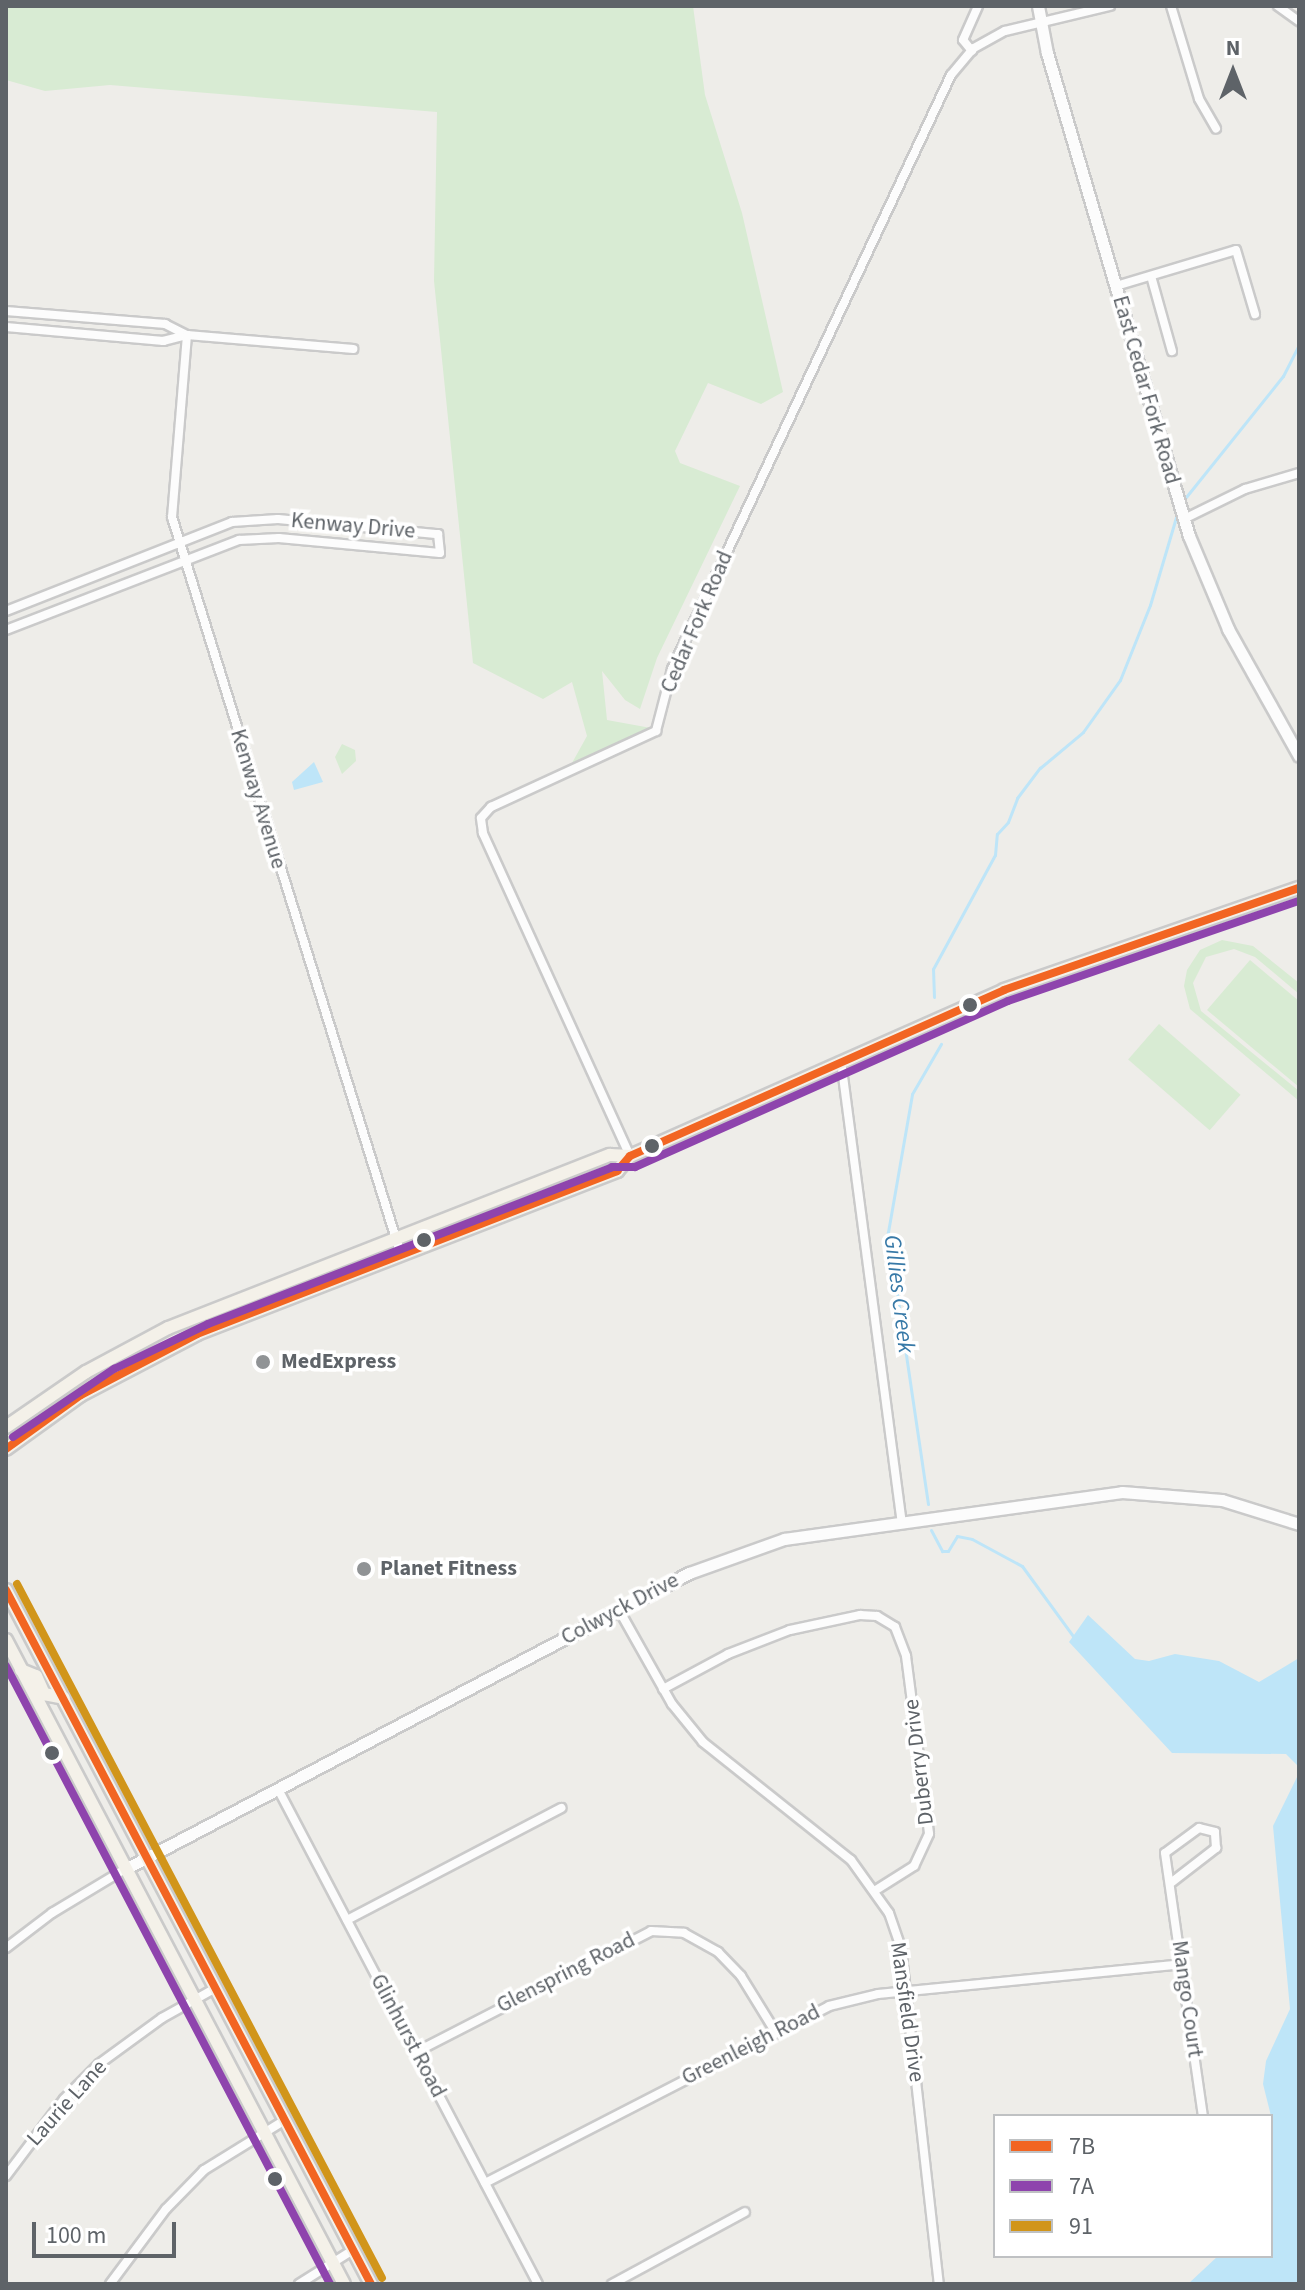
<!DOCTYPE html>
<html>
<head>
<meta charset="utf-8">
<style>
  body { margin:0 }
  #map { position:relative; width:1305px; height:2290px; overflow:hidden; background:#eeede9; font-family:"Source Sans 3",sans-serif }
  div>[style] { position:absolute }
  .green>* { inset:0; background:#d8ebd3; transform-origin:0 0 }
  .water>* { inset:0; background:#bee5f8 }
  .stream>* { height:3px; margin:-1.5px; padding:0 1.5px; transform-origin:1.5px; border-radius:1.5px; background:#bee5f8 }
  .roads { filter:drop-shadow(2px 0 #cacaca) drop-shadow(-2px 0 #cacaca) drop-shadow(0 2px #cacaca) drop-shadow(0 -2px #cacaca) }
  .street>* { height:8px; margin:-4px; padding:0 4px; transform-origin:4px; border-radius:4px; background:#fcfcfc }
  .secondary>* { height:11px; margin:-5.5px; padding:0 5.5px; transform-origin:5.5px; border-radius:5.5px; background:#fcfcfc }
  .primary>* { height:12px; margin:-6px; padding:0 6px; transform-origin:6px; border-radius:6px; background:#f4f1e9 }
  .bus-1>* { height:8px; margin:-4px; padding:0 4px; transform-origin:4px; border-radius:4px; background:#f26522 }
  .bus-2>* { height:8px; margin:-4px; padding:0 4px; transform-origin:4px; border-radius:4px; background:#8e44ad }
  .bus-3>* { height:8px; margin:-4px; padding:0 4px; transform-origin:4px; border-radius:4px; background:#d1951a }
  .dots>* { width:22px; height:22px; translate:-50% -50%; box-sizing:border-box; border:4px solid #fff; border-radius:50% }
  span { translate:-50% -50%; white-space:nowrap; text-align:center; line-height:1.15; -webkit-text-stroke:7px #fff; paint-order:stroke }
  .street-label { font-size:22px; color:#5e6368 }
  .poi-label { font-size:22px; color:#5e6368; font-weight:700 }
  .left { translate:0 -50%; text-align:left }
  .water-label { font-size:24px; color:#3779a7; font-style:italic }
  .frame { position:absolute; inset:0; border:8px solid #5e6368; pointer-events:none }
  .legend { position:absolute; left:993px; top:2114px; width:280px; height:144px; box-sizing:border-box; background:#fff; border:2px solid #bfc1c3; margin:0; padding:10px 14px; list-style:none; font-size:24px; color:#5e6368 }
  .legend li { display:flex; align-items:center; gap:16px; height:40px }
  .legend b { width:40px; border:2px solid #bfc1c3 }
  .north { position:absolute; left:1193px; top:32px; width:80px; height:80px; -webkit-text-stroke:6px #fff; paint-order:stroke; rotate:0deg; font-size:22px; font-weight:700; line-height:32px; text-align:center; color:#5e6368 }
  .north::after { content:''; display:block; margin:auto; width:28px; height:36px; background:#5e6368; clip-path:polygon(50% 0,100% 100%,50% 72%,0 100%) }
  .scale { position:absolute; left:32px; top:2222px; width:144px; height:36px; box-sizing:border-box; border:4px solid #5e6368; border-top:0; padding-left:10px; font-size:24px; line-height:28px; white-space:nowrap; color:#5e6368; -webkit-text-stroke:6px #fff; paint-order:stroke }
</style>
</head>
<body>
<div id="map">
  <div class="green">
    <i style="clip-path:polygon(6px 6px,693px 6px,705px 95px,742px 213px,783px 392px,761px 404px,708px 383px,675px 451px,680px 463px,740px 486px,657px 658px,640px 709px,625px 700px,602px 671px,607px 720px,651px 728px,572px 763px,587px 736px,572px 682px,543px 699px,473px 663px,434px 281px,437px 112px,110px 85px,45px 91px,6px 80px)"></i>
    <i style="clip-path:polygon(342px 744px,355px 750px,356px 761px,342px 774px,335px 757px)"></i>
    <i style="clip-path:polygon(1222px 940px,1253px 946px,1299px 983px,1299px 994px,1255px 957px,1234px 949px,1206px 957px,1193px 983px,1201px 1011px,1299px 1091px,1299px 1101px,1190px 1009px,1184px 986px,1187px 970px,1200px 950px)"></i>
    <i style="clip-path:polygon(1250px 960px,1299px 1001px,1299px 1087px,1207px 1010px)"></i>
    <i style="left:1159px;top:1024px;width:108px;height:47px;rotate:41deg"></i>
  </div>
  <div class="water">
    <i style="clip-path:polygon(314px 762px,323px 782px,294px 790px,292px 782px)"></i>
    <i style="clip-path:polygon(1088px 1615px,1135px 1659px,1149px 1661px,1175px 1654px,1219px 1661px,1259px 1682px,1299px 1658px,1299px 1767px,1286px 1754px,1172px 1753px,1069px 1642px)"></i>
    <i style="clip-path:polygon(1299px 1773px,1299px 2284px,1188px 2284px,1218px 2256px,1271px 2256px,1271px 2116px,1263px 2084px,1266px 2061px,1290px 2009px,1273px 1826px)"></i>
  </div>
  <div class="stream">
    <i style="left:1186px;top:497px;width:155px;rotate:-51.3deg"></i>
    <i style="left:1283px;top:376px;width:36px;rotate:-63deg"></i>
    <i style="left:934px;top:997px;width:28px;rotate:-92deg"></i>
    <i style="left:933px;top:969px;width:130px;rotate:-61.5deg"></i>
    <i style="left:995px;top:855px;width:21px;rotate:-85deg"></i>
    <i style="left:997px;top:834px;width:16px;rotate:-47deg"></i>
    <i style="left:1008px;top:822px;width:26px;rotate:-69deg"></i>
    <i style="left:1017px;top:798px;width:38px;rotate:-53deg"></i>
    <i style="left:1040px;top:768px;width:56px;rotate:-39.9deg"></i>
    <i style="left:1083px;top:732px;width:64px;rotate:-54.6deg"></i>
    <i style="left:1120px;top:680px;width:81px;rotate:-68.2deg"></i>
    <i style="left:1150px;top:605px;width:92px;rotate:-73.5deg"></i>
    <i style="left:928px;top:1504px;width:275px;rotate:-98.4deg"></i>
    <i style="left:888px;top:1232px;width:140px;rotate:-80.1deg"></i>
    <i style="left:912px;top:1094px;width:58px;rotate:-59.9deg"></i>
    <i style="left:931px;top:1530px;width:24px;rotate:62deg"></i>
    <i style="left:942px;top:1551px;width:6px"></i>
    <i style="left:948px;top:1551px;width:17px;rotate:-59deg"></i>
    <i style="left:957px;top:1536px;width:15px;rotate:11deg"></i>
    <i style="left:972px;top:1539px;width:57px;rotate:28.4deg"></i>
    <i style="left:1022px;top:1566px;width:87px;rotate:53.9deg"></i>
  </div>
  <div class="roads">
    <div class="street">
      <i style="left:1171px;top:6px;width:97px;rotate:73.2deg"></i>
      <i style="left:1199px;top:99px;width:34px;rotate:60deg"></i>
      <i style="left:1278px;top:6px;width:26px;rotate:36deg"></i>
      <i style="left:972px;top:51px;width:14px;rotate:-129deg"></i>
      <i style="left:963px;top:40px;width:37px;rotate:-66deg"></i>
      <i style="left:1151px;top:276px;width:78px;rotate:74.4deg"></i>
      <i style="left:1116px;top:286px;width:125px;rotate:-16.7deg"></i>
      <i style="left:1236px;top:250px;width:67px;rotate:73.5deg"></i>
      <i style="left:6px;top:311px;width:160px;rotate:4.7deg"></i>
      <i style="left:165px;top:324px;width:25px;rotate:27deg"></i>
      <i style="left:187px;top:335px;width:167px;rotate:4.8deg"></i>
      <i style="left:6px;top:327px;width:158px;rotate:5.1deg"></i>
      <i style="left:163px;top:341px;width:25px;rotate:-14deg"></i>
      <i style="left:187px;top:335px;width:183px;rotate:94.7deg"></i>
      <i style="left:172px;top:517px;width:773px;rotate:72.76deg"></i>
      <i style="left:1184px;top:519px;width:68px;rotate:-26.2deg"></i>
      <i style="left:1245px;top:489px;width:56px;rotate:-16.5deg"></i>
      <i style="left:6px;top:611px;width:243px;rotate:-21.5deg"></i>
      <i style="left:232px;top:522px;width:46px;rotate:-3.7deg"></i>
      <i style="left:278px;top:519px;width:161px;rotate:5.4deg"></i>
      <i style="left:438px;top:534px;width:19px;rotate:84deg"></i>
      <i style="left:440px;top:553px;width:162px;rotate:-174.7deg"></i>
      <i style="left:279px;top:538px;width:40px;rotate:177.1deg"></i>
      <i style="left:239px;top:540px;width:250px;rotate:158.9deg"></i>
      <i style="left:841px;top:1061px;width:462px;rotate:82.5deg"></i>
      <i style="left:630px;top:1156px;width:355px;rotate:-114.5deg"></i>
      <i style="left:483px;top:833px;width:15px;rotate:-98deg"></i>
      <i style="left:481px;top:818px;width:15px;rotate:-48deg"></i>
      <i style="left:491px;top:807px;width:182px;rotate:-24.7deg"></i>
      <i style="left:656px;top:731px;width:64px;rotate:-75.5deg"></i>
      <i style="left:672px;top:669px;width:656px;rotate:-64.84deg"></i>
      <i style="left:951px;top:75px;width:35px;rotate:-50deg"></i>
      <i style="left:974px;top:48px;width:35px;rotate:-29deg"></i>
      <i style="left:1005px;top:31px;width:108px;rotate:-13.4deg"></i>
      <i style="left:619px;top:1610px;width:108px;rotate:60.6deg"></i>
      <i style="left:672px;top:1704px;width:49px;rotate:50.8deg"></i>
      <i style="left:703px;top:1742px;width:189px;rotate:38.6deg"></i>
      <i style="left:851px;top:1860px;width:65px;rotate:54.4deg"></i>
      <i style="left:889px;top:1913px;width:36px;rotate:71deg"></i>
      <i style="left:901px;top:1947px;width:339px;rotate:83.6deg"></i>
      <i style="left:663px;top:1689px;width:74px;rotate:-28.3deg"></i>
      <i style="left:728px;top:1654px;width:66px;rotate:-21.2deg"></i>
      <i style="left:790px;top:1630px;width:72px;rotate:-12.1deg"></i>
      <i style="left:860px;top:1615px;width:17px;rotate:3deg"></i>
      <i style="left:877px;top:1616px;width:21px;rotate:31deg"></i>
      <i style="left:895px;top:1627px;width:31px;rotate:69deg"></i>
      <i style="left:906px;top:1656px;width:179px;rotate:82.6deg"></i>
      <i style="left:929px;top:1834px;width:35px;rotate:115deg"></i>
      <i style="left:914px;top:1866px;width:45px;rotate:147.7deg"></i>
      <i style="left:278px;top:1789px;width:559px;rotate:62.29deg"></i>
      <i style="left:1172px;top:1882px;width:56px;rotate:-37.7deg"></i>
      <i style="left:1216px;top:1848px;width:16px;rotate:-94deg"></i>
      <i style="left:1215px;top:1832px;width:16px;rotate:-166deg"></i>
      <i style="left:1199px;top:1828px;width:42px;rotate:143.7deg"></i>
      <i style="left:1165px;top:1853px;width:266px;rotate:81.8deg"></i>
      <i style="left:347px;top:1920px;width:242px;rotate:-27.6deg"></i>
      <i style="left:6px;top:1948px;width:58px;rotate:-37.3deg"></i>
      <i style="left:52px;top:1913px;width:87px;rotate:-31deg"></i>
      <i style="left:416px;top:2052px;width:264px;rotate:-27.2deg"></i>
      <i style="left:651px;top:1931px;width:33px;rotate:3deg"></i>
      <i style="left:684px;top:1933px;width:39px;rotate:29deg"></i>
      <i style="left:718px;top:1952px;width:33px;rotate:46deg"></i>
      <i style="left:741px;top:1976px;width:65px;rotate:58.3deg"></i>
      <i style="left:6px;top:2176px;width:96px;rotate:-53deg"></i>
      <i style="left:64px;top:2099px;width:49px;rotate:-45deg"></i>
      <i style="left:99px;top:2064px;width:78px;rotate:-36.1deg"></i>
      <i style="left:162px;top:2018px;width:62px;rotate:-29.1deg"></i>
      <i style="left:485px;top:2183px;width:387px;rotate:-27.2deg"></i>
      <i style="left:829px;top:2006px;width:50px;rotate:-13.8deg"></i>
      <i style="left:878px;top:1994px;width:305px;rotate:-5.6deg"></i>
      <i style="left:110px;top:2284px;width:94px;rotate:-53.3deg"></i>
      <i style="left:166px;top:2209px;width:54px;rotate:-45.7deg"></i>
      <i style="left:204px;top:2170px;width:95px;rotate:-31.7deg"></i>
      <i style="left:299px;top:2284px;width:64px;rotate:-32.2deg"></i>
      <i style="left:612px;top:2284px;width:151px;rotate:-28.4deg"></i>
    </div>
    <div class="secondary">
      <i style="left:1038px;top:6px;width:48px;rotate:79.2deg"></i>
      <i style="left:1047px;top:53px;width:503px;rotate:73.62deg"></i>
      <i style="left:1189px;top:536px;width:101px;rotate:67.2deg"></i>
      <i style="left:1228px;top:629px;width:145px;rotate:60.8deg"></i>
      <i style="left:127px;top:1868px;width:635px;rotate:-27.7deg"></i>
      <i style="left:689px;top:1573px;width:101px;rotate:-19.7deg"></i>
      <i style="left:784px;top:1539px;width:341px;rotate:-7.9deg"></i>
      <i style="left:1122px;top:1492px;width:100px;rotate:4.6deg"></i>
      <i style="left:1222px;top:1500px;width:81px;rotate:17.3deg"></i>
    </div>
    <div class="primary">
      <i style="left:6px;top:1427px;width:97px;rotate:-34.5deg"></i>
      <i style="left:86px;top:1372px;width:93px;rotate:-28.2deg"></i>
      <i style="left:168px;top:1328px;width:475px;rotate:-21.4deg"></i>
      <i style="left:610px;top:1155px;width:20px;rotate:3deg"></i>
      <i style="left:6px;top:1449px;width:92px;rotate:-35.8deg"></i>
      <i style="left:81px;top:1395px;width:131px;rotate:-27.7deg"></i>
      <i style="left:197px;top:1334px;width:451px;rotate:-21.2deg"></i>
      <i style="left:617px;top:1171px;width:20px;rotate:-49deg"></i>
      <i style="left:630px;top:1156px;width:409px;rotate:-23.9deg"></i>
      <i style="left:1004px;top:990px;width:312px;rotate:-19.1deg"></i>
      <i style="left:6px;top:1590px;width:784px;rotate:62.26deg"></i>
      <i style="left:6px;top:1640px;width:727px;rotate:62.31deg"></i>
      <i style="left:21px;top:1670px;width:16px;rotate:22deg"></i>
      <i style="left:36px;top:1676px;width:20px;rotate:66deg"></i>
      <i style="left:44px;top:1694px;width:20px;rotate:11deg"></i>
    </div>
  </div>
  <div class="bus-1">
    <i style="left:6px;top:1449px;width:92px;rotate:-35.8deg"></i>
    <i style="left:81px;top:1395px;width:131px;rotate:-27.7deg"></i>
    <i style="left:197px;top:1334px;width:451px;rotate:-21.2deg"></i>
    <i style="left:617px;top:1171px;width:20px;rotate:-49deg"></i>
    <i style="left:630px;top:1156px;width:409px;rotate:-23.9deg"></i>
    <i style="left:1004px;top:990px;width:312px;rotate:-19.1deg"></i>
    <i style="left:6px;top:1590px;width:784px;rotate:62.26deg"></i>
  </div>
  <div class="bus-2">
    <i style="left:13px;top:1437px;width:122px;rotate:-34deg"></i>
    <i style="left:114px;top:1369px;width:104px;rotate:-25.6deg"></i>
    <i style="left:208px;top:1324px;width:433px;rotate:-21.2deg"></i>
    <i style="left:612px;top:1167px;width:23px"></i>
    <i style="left:635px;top:1167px;width:408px;rotate:-24deg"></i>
    <i style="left:1008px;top:1001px;width:308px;rotate:-19deg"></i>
    <i style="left:6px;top:1666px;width:698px;rotate:62.33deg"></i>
  </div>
  <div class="bus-3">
    <i style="left:17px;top:1584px;width:784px;rotate:62.26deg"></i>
  </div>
  <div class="dots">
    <i style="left:970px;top:1005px;background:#5e6368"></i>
    <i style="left:652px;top:1146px;background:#5e6368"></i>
    <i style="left:424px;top:1240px;background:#5e6368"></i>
    <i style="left:263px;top:1362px;background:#909395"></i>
    <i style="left:364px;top:1569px;background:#909395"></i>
    <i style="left:52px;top:1753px;background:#5e6368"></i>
    <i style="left:275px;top:2179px;background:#5e6368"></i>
  </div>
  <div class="street-label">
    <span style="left:1146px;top:390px;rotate:74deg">East Cedar Fork Road</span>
    <span style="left:353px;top:526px;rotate:5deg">Kenway Drive</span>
    <span style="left:697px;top:622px;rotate:-67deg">Cedar Fork Road</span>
    <span style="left:258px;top:799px;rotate:73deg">Kenway Avenue</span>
    <span style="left:620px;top:1609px;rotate:-28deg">Colwyck Drive</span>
    <span style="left:919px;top:1762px;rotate:-97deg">Duberry Drive</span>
    <span style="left:566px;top:1973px;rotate:-27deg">Glenspring Road</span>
    <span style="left:1187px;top:1999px;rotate:82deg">Mango Court</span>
    <span style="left:907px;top:2012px;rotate:82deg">Mansfield Drive</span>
    <span style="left:408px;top:2036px;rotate:62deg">Glinhurst Road</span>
    <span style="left:751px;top:2045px;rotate:-27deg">Greenleigh Road</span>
    <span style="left:67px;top:2103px;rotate:-48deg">Laurie Lane</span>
  </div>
  <div class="poi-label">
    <span class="left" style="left:281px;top:1362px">MedExpress</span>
    <span class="left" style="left:380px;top:1569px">Planet Fitness</span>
  </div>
  <div class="water-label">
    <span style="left:899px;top:1294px;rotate:83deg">Gillies Creek</span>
  </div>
  <div class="frame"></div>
  <ul class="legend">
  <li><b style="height:10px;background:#f26522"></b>7B</li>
  <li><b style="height:10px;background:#8e44ad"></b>7A</li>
  <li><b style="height:10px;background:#d1951a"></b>91</li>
  </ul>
  <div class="north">N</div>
  <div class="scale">100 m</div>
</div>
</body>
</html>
